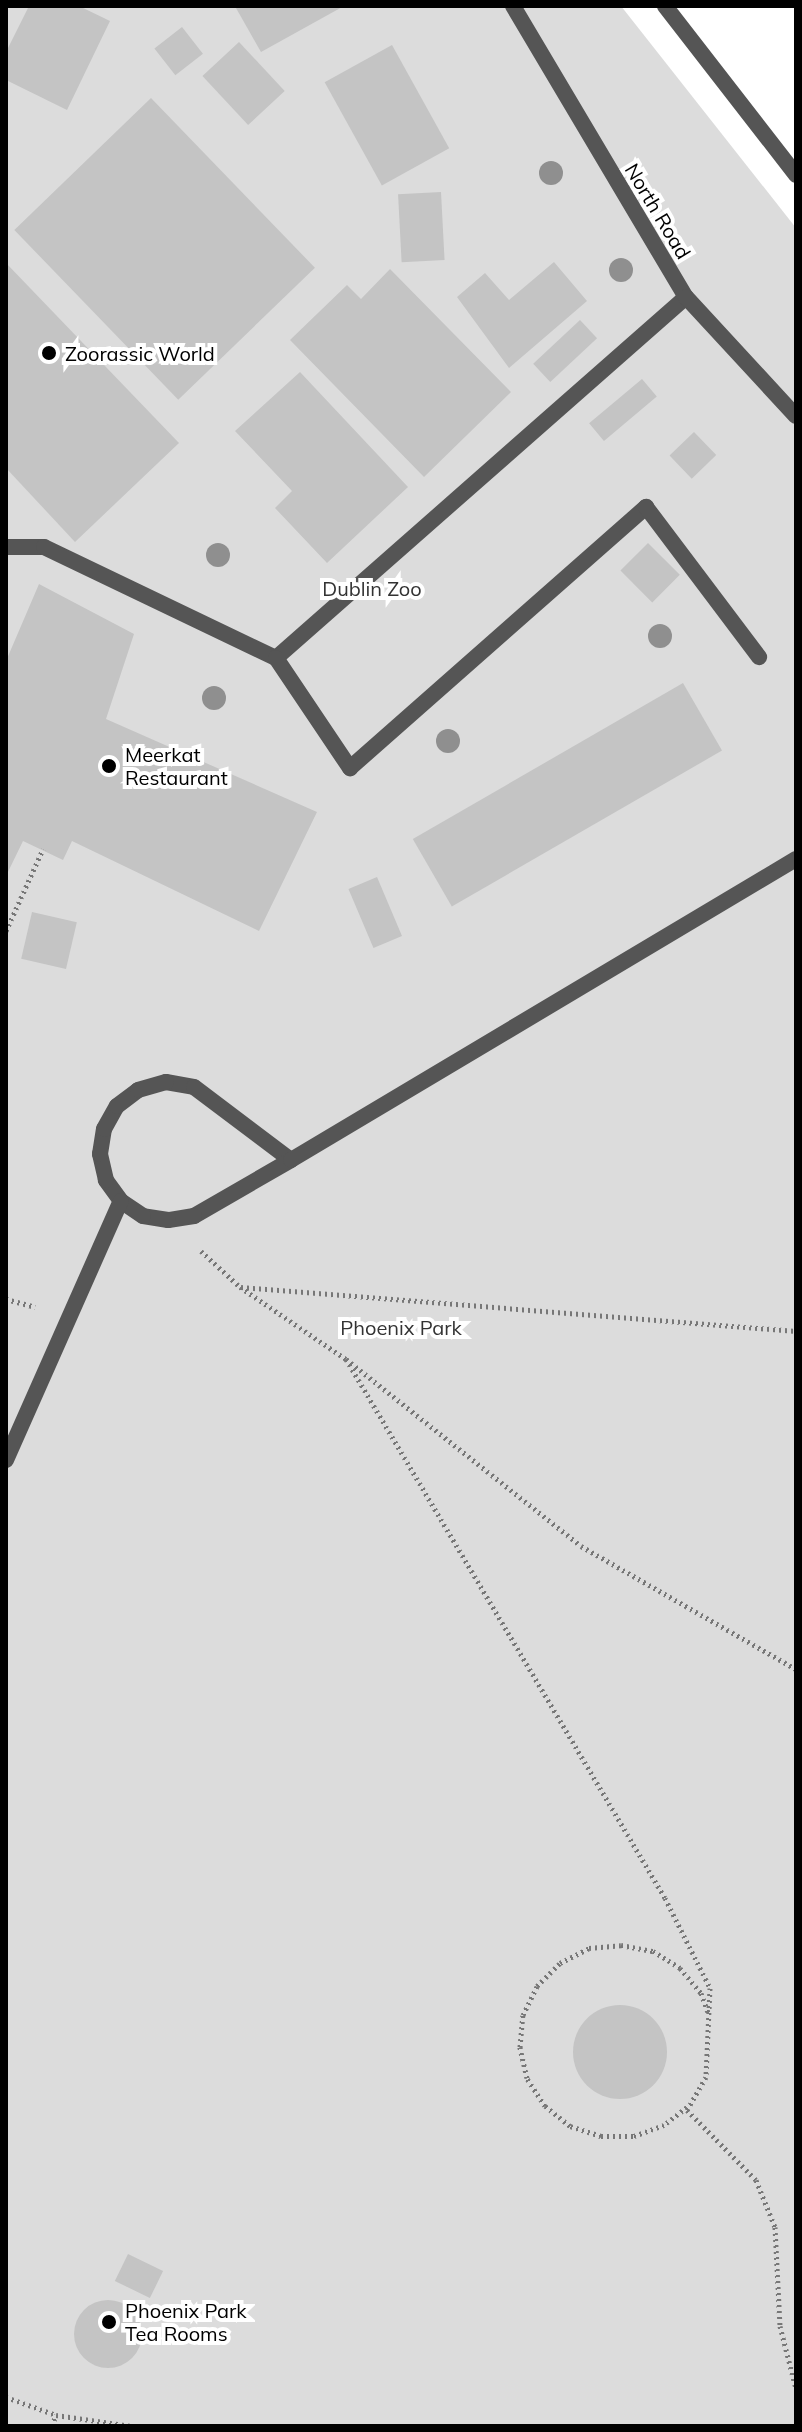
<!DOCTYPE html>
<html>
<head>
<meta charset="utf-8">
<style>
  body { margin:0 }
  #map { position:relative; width:802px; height:2432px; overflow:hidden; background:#fff; font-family:Mulish,sans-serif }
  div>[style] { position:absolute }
  .green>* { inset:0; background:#dcdcdc }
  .building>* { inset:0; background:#c4c4c4; transform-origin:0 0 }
  .round { border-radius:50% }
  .path>* { height:5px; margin-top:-2.5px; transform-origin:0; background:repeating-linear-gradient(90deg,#777 0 2px,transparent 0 6px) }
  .lane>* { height:16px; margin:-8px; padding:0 8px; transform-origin:8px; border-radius:8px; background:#555 }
  .street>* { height:16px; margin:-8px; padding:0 8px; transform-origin:8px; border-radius:8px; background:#555 }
  .trees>* { width:24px; height:24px; margin:-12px; border-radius:50%; background:#8f8f8f }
  .dots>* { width:22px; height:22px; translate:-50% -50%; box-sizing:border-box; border:4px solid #fff; border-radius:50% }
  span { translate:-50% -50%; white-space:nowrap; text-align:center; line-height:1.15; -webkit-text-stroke:8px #fff; paint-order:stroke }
  .street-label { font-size:20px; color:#000 }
  .poi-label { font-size:20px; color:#000 }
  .left { translate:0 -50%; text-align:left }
  .park-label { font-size:20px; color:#333 }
  .frame { position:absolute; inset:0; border:8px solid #000; pointer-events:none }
</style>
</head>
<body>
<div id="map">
  <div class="green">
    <i style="clip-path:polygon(6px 6px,621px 6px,796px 228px,796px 2426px,6px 2426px)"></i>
  </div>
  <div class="building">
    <i style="clip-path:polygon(29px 6px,79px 6px,110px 21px,67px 110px,6px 80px,6px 52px)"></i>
    <i style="clip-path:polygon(240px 6px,344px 6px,261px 52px,236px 8px)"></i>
    <i style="left:182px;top:27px;width:34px;height:35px;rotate:52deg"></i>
    <i style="left:239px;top:42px;width:67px;height:50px;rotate:47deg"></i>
    <i style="left:392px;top:45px;width:118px;height:77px;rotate:61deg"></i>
    <i style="left:151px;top:98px;width:236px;height:190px;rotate:46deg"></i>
    <i style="left:441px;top:192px;width:68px;height:43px;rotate:87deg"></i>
    <i style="clip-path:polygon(554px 262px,587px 301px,509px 368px,457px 297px,485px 273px,509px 300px)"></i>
    <i style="clip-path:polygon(6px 263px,179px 443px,75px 542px,6px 468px)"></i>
    <i style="clip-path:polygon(390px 269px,511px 392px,424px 477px,290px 340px,347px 285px,361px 299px)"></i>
    <i style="left:580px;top:320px;width:25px;height:64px;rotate:47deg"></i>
    <i style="clip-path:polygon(300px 372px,408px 487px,327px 563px,275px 508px,292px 491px,235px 431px)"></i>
    <i style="left:642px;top:379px;width:23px;height:69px;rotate:50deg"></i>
    <i style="left:694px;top:432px;width:32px;height:34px;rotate:46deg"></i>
    <i style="left:648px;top:543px;width:45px;height:39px;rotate:45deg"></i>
    <i style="clip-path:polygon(39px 584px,134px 634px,106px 719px,317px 812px,259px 931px,72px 841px,63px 860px,23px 841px,6px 876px,6px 661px)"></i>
    <i style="left:683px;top:683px;width:78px;height:312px;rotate:60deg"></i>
    <i style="left:377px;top:877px;width:64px;height:31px;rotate:67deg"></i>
    <i style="left:32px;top:912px;width:46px;height:48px;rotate:13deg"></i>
    <i class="round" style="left:573px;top:2005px;width:94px;height:94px"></i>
    <i style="left:128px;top:2254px;width:39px;height:30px;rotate:26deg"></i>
    <i class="round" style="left:74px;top:2300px;width:68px;height:68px"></i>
  </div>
  <div class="path">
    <i style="left:6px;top:931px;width:90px;rotate:-65.7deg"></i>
    <i style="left:201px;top:1251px;width:53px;rotate:42.7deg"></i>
    <i style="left:240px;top:1287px;width:128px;rotate:34.2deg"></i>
    <i style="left:346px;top:1359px;width:300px;rotate:38.5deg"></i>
    <i style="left:581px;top:1546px;width:248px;rotate:29.8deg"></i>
    <i style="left:241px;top:1287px;width:557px;rotate:4.53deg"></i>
    <i style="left:6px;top:1299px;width:30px;rotate:15deg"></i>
    <i style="left:346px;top:1359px;width:626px;rotate:59.38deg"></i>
    <i style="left:665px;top:1898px;width:101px;rotate:63.4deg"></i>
    <i style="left:710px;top:1988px;width:89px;rotate:92.6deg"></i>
    <i style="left:706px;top:2077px;width:38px;rotate:120deg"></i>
    <i style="left:687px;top:2110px;width:98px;rotate:45.4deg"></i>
    <i style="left:756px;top:2180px;width:51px;rotate:68deg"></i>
    <i style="left:775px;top:2227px;width:99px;rotate:87.1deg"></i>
    <i style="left:780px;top:2326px;width:65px;rotate:75.7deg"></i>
    <i style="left:687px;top:2107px;width:29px;rotate:142deg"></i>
    <i style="left:664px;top:2125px;width:33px;rotate:160deg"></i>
    <i style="left:633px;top:2136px;width:32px;rotate:180deg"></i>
    <i style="left:601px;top:2136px;width:33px;rotate:-162deg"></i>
    <i style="left:570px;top:2126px;width:32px;rotate:-141deg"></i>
    <i style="left:545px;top:2106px;width:33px;rotate:-123deg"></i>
    <i style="left:527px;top:2078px;width:32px;rotate:-103deg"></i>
    <i style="left:520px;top:2047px;width:32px;rotate:-85deg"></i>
    <i style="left:523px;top:2015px;width:32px;rotate:-64deg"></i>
    <i style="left:537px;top:1986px;width:33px;rotate:-45deg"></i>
    <i style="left:560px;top:1963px;width:33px;rotate:-27deg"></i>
    <i style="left:589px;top:1948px;width:32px;rotate:-5deg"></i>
    <i style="left:621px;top:1945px;width:33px;rotate:11deg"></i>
    <i style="left:653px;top:1951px;width:32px;rotate:32deg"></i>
    <i style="left:680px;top:1968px;width:33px;rotate:50deg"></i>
    <i style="left:701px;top:1993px;width:23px;rotate:70deg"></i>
    <i style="left:6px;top:2397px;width:53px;rotate:19.8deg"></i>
    <i style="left:56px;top:2415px;width:76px;rotate:8.3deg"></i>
    <i style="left:52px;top:2426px;width:12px;rotate:-70deg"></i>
  </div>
  <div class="lane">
    <i style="left:665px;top:6px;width:214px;rotate:52.2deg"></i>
    <i style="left:6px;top:547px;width:38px"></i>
    <i style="left:44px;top:547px;width:257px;rotate:25.6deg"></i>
    <i style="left:276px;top:658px;width:546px;rotate:-41.36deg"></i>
    <i style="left:276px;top:658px;width:133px;rotate:56.1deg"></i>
    <i style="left:350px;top:768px;width:395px;rotate:-41.4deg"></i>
    <i style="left:646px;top:507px;width:188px;rotate:53deg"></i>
    <i style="left:166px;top:1082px;width:28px;rotate:10deg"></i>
    <i style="left:194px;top:1087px;width:121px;rotate:37deg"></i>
    <i style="left:291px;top:1160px;width:112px;rotate:150deg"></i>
    <i style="left:194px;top:1216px;width:26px;rotate:171deg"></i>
    <i style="left:168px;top:1220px;width:25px;rotate:-171deg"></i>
    <i style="left:143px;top:1216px;width:27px;rotate:-146deg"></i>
    <i style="left:121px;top:1201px;width:26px;rotate:-126deg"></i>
    <i style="left:106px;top:1180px;width:27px;rotate:-103deg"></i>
    <i style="left:100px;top:1154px;width:25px;rotate:-81deg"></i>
    <i style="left:104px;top:1129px;width:26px;rotate:-61deg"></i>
    <i style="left:117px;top:1106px;width:26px;rotate:-37deg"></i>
    <i style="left:138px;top:1090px;width:29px;rotate:-16deg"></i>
    <i style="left:291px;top:1160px;width:588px;rotate:-30.8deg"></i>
  </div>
  <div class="street">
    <i style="left:513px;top:6px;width:339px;rotate:59.3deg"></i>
    <i style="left:686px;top:297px;width:162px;rotate:47.3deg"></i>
    <i style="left:6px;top:1460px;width:283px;rotate:-66.1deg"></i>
  </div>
  <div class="trees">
    <i style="left:551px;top:173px"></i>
    <i style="left:621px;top:270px"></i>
    <i style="left:218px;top:555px"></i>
    <i style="left:660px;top:636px"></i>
    <i style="left:214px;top:698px"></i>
    <i style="left:448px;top:741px"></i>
  </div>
  <div class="dots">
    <i style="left:49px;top:353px;background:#000"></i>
    <i style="left:109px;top:766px;background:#000"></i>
    <i style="left:109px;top:2322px;background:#000"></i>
  </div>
  <div class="street-label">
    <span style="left:658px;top:211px;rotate:59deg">North Road</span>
  </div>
  <div class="poi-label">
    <span class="left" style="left:65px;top:353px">Zoorassic World</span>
    <span class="left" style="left:125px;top:766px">Meerkat<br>Restaurant</span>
    <span class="left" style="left:125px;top:2322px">Phoenix Park<br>Tea Rooms</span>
  </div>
  <div class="park-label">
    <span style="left:372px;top:588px">Dublin Zoo</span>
    <span style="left:401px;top:1327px">Phoenix Park</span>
  </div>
  <div class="frame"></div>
</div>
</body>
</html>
